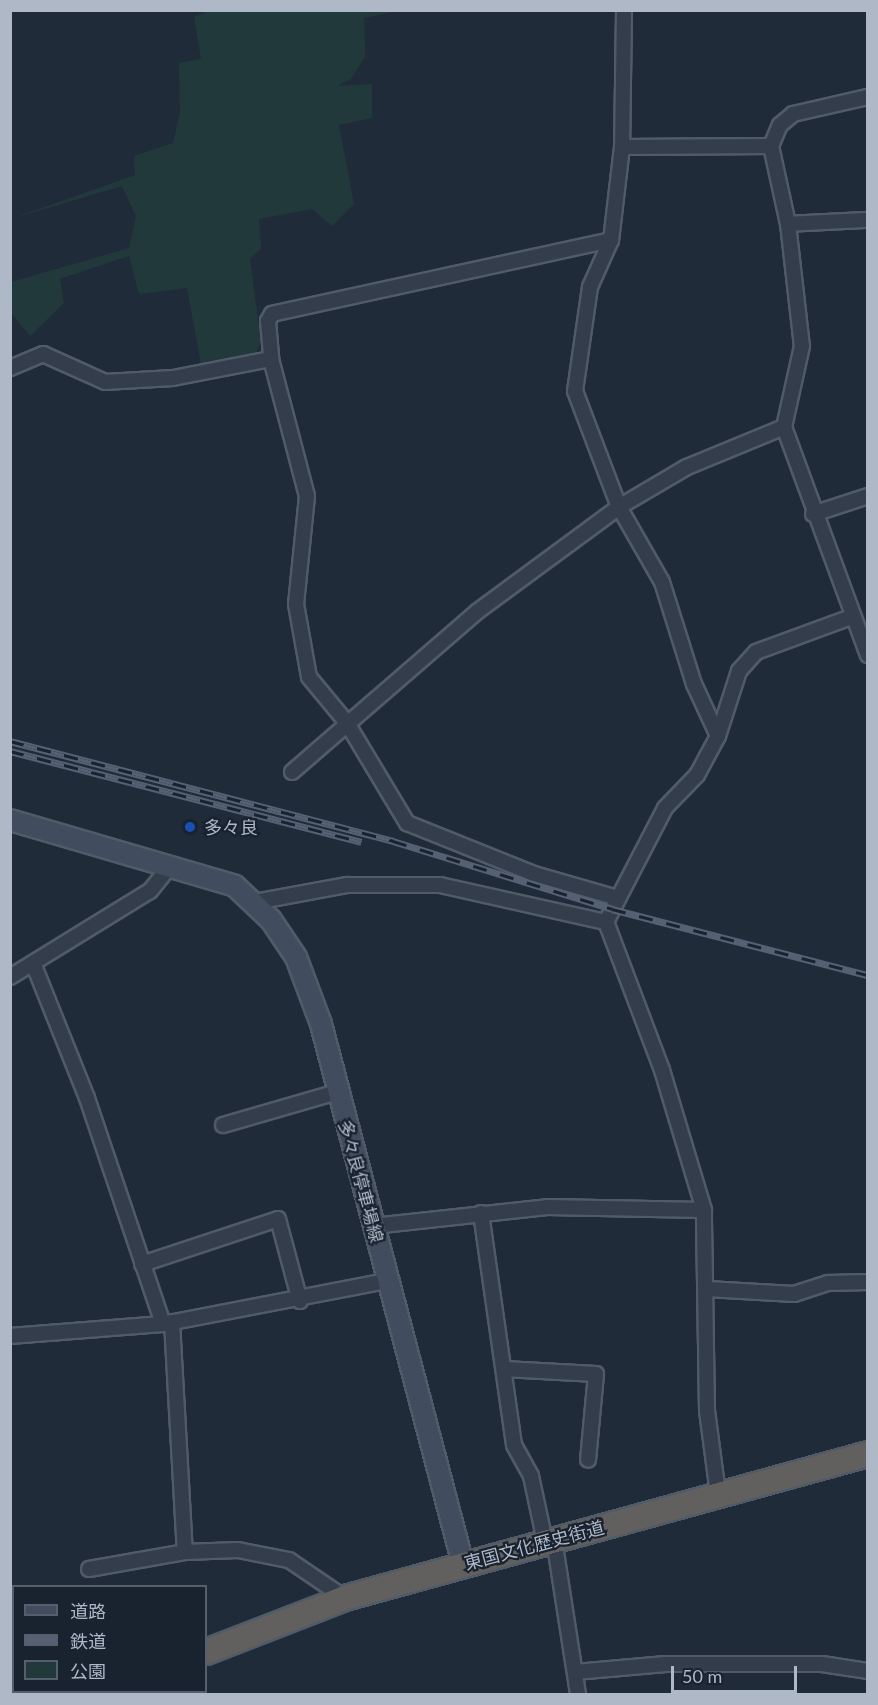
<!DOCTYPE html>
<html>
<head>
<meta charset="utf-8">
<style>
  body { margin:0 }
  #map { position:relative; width:878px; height:1705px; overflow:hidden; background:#202b3a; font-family:Lato,"Noto Sans JP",sans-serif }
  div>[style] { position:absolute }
  .green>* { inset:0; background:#22393c }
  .roads { filter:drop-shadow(2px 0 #515b68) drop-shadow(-2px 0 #515b68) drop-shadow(0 2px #515b68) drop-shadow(0 -2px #515b68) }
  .minor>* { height:14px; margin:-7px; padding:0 7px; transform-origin:7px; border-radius:7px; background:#343d4b }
  .secondary>* { height:20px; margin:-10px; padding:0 10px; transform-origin:10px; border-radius:10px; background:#414c5e }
  .trunk>* { height:24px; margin:-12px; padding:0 12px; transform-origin:12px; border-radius:12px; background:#61605e }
  .rail>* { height:7px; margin-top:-3.5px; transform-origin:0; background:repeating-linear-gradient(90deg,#19222f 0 14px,#556172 0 28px); box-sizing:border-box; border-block:2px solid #556172 }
  .dots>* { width:16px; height:16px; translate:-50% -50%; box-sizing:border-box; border:3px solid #19222f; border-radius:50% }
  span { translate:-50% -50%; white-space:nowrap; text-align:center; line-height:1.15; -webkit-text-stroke:4.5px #19222f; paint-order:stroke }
  .poi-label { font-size:18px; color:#aeb8c7 }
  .left { translate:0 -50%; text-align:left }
  .street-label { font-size:18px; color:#aeb8c7 }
  .frame { position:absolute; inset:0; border:12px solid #aeb8c7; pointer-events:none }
  .legend { position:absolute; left:12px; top:1585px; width:195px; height:108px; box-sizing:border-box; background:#19222f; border:2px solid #555e6c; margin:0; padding:8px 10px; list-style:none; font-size:18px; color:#aeb8c7 }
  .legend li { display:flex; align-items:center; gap:12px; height:30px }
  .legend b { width:30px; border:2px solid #555e6c }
  .scale { position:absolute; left:671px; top:1666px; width:126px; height:27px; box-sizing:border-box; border:3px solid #aeb8c7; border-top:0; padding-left:8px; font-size:18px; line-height:21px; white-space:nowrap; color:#aeb8c7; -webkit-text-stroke:4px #19222f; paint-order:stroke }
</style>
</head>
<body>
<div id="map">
  <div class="green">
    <i style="clip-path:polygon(211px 10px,397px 11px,364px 18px,365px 57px,351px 79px,337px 86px,372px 84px,372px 118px,339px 125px,354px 204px,332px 226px,312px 209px,259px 219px,261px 248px,250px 259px,261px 342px,255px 356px,202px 370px,187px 288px,139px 294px,129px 256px,60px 279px,64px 303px,30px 336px,11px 313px,11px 282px,129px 248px,136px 216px,122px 186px,11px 219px,135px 175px,134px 156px,173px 143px,180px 112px,179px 63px,201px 59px,194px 17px)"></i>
  </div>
  <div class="roads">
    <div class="minor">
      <i style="left:624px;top:10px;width:137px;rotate:90.8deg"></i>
      <i style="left:622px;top:147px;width:94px;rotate:96.7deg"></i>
      <i style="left:611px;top:240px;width:51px;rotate:114.1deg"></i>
      <i style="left:590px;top:287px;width:105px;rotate:98.2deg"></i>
      <i style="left:575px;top:391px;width:124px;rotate:69.2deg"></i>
      <i style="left:619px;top:507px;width:86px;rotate:60.2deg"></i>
      <i style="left:662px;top:582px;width:107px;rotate:72.6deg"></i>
      <i style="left:694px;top:684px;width:57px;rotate:65.2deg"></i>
      <i style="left:771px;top:146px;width:23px;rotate:-67deg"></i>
      <i style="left:780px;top:125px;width:17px;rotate:-40deg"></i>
      <i style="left:793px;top:114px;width:77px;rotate:-12.8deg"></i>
      <i style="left:622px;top:147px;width:149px;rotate:-0.4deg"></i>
      <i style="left:771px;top:146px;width:80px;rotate:77.7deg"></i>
      <i style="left:788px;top:224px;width:123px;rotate:83.5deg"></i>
      <i style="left:802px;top:346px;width:83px;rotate:102.5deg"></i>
      <i style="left:784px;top:427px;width:243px;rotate:69.8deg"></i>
      <i style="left:788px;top:224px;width:80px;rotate:-2.9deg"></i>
      <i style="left:611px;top:240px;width:347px;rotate:167.7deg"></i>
      <i style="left:272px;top:314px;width:8px;rotate:120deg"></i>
      <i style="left:268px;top:321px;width:38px;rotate:85deg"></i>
      <i style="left:271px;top:359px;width:142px;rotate:75.3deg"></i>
      <i style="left:307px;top:496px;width:109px;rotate:95.8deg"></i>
      <i style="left:296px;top:604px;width:74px;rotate:79.9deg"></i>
      <i style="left:309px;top:677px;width:60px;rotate:50.4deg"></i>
      <i style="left:347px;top:723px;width:117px;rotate:59deg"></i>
      <i style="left:407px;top:823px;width:137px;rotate:21.9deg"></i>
      <i style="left:534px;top:874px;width:86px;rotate:16.1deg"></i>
      <i style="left:10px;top:368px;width:36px;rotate:-23deg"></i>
      <i style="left:43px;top:354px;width:68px;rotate:24.3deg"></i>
      <i style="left:105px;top:382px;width:68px;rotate:-3.4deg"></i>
      <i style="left:173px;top:378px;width:100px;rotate:-11deg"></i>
      <i style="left:813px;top:514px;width:58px;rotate:-18.1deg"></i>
      <i style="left:292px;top:772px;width:246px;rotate:-40.9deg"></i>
      <i style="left:478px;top:611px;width:175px;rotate:-36.4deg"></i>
      <i style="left:619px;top:507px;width:79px;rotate:-30.5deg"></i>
      <i style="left:687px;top:467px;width:105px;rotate:-22.4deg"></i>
      <i style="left:255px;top:902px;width:94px;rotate:-10.5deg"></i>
      <i style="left:347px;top:885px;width:93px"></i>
      <i style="left:440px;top:885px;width:170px;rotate:12.6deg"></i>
      <i style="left:33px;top:963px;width:145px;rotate:68.2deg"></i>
      <i style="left:87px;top:1098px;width:238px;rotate:71.4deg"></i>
      <i style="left:10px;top:977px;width:164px;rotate:-31.6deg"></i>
      <i style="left:150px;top:891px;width:32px;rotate:-51deg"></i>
      <i style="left:223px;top:1125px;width:119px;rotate:-16.1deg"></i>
      <i style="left:481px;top:1213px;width:234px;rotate:81.9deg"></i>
      <i style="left:514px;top:1445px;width:35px;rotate:61deg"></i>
      <i style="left:531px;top:1476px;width:67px;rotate:78deg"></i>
      <i style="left:373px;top:1226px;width:175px;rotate:-6.2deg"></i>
      <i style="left:547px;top:1207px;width:157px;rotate:1.1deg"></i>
      <i style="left:142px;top:1264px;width:143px;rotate:-18.3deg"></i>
      <i style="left:278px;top:1219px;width:85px;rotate:75deg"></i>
      <i style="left:707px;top:1289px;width:87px;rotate:3.3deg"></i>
      <i style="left:794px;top:1294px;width:36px;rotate:-18deg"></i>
      <i style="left:828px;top:1283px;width:40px;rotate:-1.4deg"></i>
      <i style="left:172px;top:1322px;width:230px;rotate:86.8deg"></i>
      <i style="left:10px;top:1336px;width:153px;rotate:-4.5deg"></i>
      <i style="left:163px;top:1324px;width:228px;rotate:-10.9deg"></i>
      <i style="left:504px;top:1369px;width:92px;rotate:3.1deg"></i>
      <i style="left:596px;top:1374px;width:86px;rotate:95.3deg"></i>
      <i style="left:718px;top:1494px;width:84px;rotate:-97.5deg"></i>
      <i style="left:707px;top:1411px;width:201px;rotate:-90.9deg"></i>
      <i style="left:704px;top:1210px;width:146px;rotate:-106.7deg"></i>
      <i style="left:662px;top:1070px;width:158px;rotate:-110.7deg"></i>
      <i style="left:606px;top:922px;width:128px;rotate:-62.6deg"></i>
      <i style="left:665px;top:808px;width:46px;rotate:-45.9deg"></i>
      <i style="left:697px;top:775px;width:44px;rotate:-61.7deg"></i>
      <i style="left:718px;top:736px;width:68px;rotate:-72.1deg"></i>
      <i style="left:739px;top:671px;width:25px;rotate:-48deg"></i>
      <i style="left:756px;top:652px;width:101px;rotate:-20.2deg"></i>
      <i style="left:554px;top:1539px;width:157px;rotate:81.2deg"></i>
      <i style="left:89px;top:1569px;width:97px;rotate:-10deg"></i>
      <i style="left:185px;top:1552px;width:53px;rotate:-2.2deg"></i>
      <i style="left:238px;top:1550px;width:52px;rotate:11.1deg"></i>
      <i style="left:289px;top:1560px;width:68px;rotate:34.2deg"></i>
      <i style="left:575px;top:1672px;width:91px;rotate:-5deg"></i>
      <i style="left:666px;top:1664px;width:156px"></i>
      <i style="left:822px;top:1664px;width:47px;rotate:8.7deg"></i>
    </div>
    <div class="secondary">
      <i style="left:10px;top:820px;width:234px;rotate:16.3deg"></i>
      <i style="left:235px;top:886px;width:50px;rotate:43.4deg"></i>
      <i style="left:271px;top:920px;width:45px;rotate:56deg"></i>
      <i style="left:296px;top:957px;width:72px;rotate:69.5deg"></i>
      <i style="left:321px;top:1024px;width:558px;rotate:75.27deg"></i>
    </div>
    <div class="trunk">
      <i style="left:206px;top:1652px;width:149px;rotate:-21.2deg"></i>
      <i style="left:345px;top:1598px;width:542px;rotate:-15.39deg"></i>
      <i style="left:113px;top:1694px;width:6px;rotate:-18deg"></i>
    </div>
  </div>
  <div class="rail">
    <i style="left:10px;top:741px;width:396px;rotate:14.6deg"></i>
    <i style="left:393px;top:841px;width:229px;rotate:17.2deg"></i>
    <i style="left:612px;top:909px;width:264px;rotate:14.5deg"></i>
    <i style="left:10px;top:751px;width:363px;rotate:14.5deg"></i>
  </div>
  <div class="dots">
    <i style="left:190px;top:827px;background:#1a4fb4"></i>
  </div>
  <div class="poi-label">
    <span class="left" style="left:204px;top:827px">多々良</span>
  </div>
  <div class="street-label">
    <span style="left:361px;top:1181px;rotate:75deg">多々良停車場線</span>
    <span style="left:534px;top:1545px;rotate:-15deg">東国文化歴史街道</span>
  </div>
  <div class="frame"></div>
  <ul class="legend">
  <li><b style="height:8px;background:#414c5e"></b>道路</li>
  <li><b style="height:8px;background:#556172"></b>鉄道</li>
  <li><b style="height:16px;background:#22393c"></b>公園</li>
  </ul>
  <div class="scale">50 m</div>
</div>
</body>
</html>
